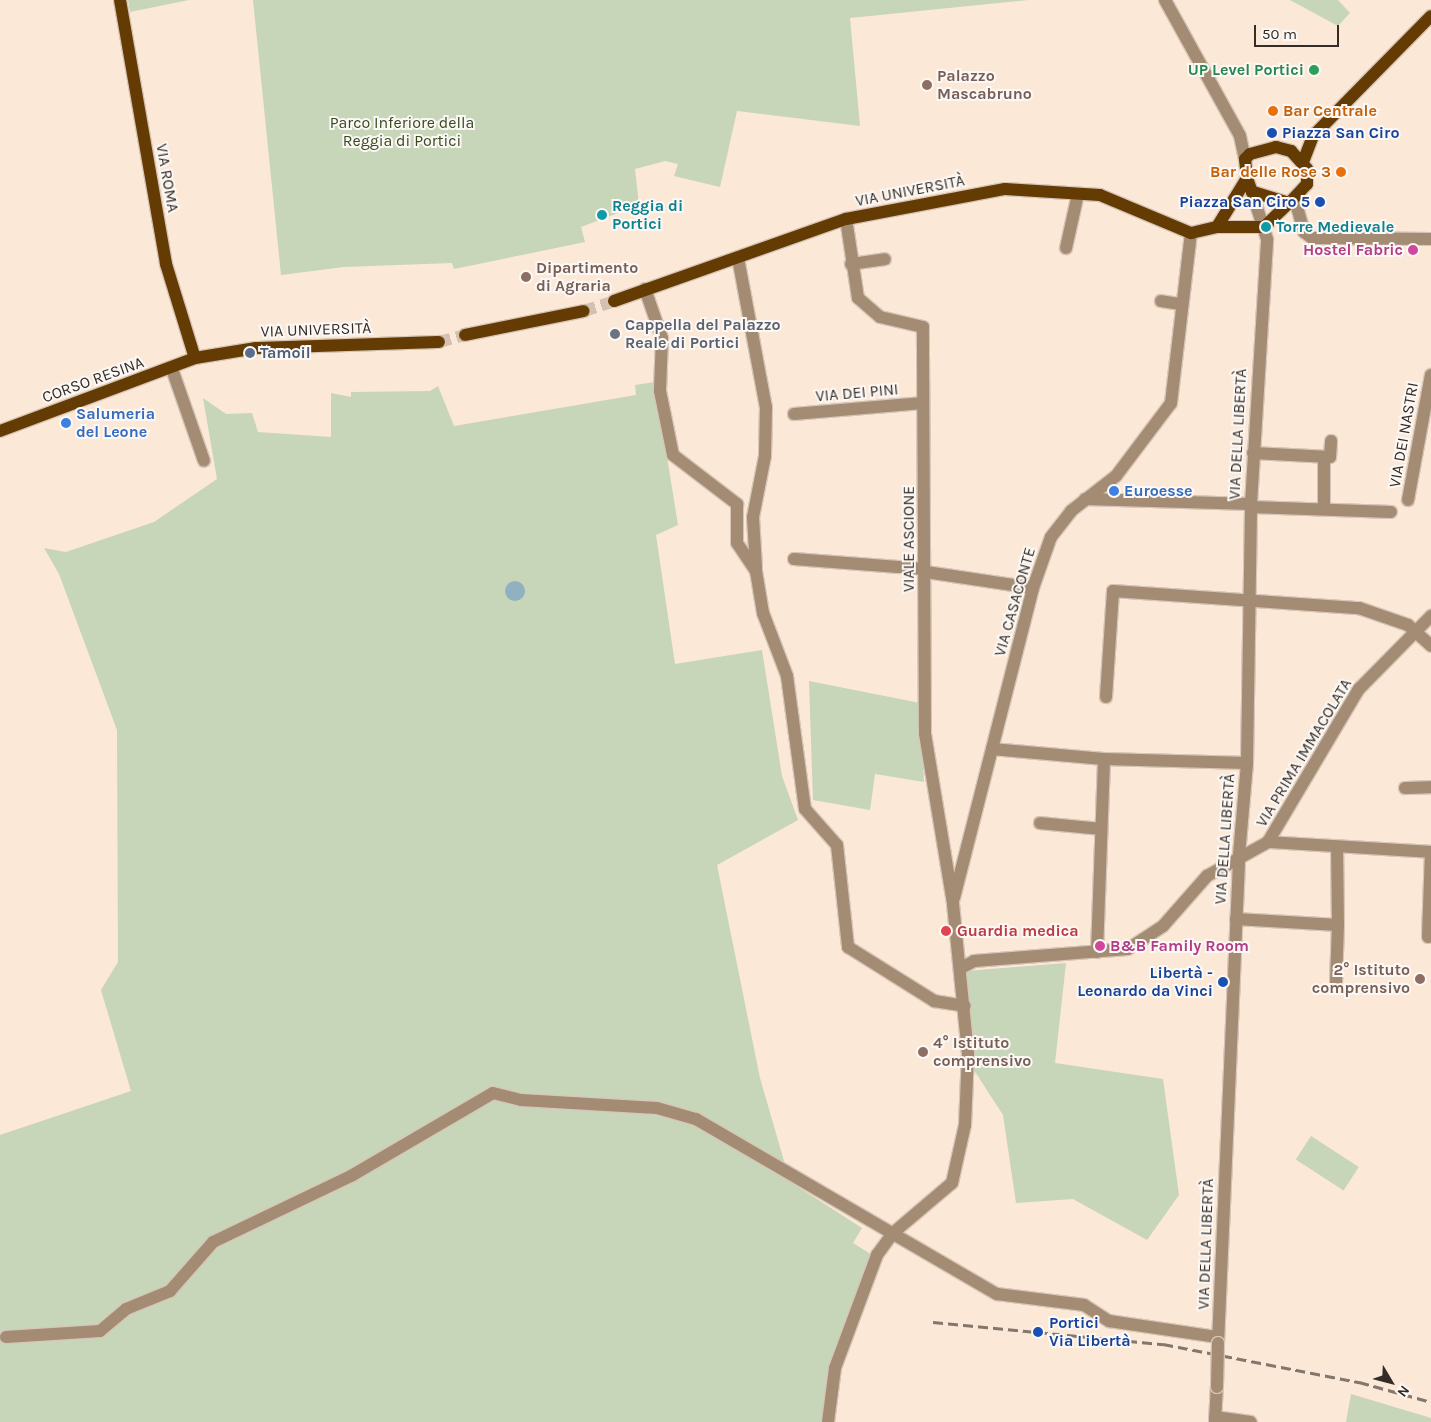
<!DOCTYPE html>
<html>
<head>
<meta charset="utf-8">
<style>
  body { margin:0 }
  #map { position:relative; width:1431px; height:1422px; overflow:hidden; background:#fbe8d7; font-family:Karla,sans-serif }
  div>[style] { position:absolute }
  .green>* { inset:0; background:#c7d5b9; transform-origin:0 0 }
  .water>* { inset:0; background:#91b1c0 }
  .round { border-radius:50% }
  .major-tunnel>* { height:12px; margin-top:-6px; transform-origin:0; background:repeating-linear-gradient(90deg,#d3c2b4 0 12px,transparent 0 18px) }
  .roads { filter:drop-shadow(1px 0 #d7c6b7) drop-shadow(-1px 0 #d7c6b7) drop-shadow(0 1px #d7c6b7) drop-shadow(0 -1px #d7c6b7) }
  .minor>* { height:12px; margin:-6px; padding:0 6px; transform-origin:6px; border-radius:6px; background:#a48b73 }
  .major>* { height:12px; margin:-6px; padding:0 6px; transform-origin:6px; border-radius:6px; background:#653b04 }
  .rail>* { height:3px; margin-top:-1.5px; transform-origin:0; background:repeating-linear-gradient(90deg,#83766c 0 10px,transparent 0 15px) }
  .bridges { filter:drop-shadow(1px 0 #d7c6b7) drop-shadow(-1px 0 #d7c6b7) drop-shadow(0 1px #d7c6b7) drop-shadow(0 -1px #d7c6b7) }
  .minor-bridge>* { height:12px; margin:-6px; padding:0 6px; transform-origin:6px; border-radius:6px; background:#a48b73 }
  .dots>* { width:14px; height:14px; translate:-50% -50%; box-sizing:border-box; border:2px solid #fcf8f5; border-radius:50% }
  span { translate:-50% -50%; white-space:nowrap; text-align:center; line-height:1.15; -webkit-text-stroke:4px #fcf8f5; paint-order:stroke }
  .leisure-label { font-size:16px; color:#27864d; font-weight:700 }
  .right { translate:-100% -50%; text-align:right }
  .education-label { font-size:16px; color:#785e54; font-weight:700 }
  .left { translate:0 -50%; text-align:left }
  .food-label { font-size:16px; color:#c56008; font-weight:700 }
  .park-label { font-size:16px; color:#364a1e }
  .transit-label { font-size:16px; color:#164399; font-weight:700 }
  .street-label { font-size:16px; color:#342c26 }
  .culture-label { font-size:16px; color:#0d838f; font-weight:700 }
  .hotel-label { font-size:16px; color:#b23c85; font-weight:700 }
  .worship-label { font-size:16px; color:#5b616d; font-weight:700 }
  .service-label { font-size:16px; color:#4e5e75; font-weight:700 }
  .shop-label { font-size:16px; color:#366cbe; font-weight:700 }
  .health-label { font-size:16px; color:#be3a42; font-weight:700 }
  .north { position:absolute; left:1366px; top:1357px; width:50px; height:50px; -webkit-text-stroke:4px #fcf8f5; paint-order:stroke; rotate:127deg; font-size:14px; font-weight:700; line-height:20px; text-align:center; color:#342c26 }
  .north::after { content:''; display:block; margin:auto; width:18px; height:22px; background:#342c26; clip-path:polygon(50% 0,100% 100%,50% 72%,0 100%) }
  .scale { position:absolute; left:1254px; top:25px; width:85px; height:22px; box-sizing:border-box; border:2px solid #342c26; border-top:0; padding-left:6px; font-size:15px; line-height:18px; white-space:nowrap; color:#342c26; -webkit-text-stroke:4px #fcf8f5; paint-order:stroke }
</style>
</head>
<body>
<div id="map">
  <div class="green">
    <i style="clip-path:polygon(128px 0,189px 0,130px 12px)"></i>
    <i style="clip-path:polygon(253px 0,1028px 0,850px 18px,860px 126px,737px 111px,720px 187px,674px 176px,678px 164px,665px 161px,635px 169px,639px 205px,581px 227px,585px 242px,454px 269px,452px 263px,344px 267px,281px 275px)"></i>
    <i style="clip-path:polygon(1290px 0,1338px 0,1350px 13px,1338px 26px)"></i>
    <i style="clip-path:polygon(655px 382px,678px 525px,656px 535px,675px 664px,762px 650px,782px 776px,798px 820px,717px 865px,760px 1078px,784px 1161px,778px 1174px,862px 1228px,853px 1243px,872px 1255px,840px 1335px,822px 1422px,0 1422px,0 1135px,131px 1091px,101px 990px,118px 962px,117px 730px,59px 574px,44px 548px,66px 552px,154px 522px,217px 479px,203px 398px,226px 414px,252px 413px,258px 432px,331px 437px,331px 393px,351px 397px,351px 392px,430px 391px,438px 386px,454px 426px,636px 395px,635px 385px)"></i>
    <i style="clip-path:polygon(809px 681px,920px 703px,924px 782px,875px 774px,870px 810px,813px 800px)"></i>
    <i style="clip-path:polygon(1066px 963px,1055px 1063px,1163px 1079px,1179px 1195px,1147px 1240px,1073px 1199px,1016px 1203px,1003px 1115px,972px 1067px,966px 971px)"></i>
    <i style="left:1311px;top:1136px;width:57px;height:28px;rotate:33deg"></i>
    <i style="clip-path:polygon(1351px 1394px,1431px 1418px,1431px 1422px,1346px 1422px)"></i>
  </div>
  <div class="water">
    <i class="round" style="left:505px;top:581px;width:20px;height:20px"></i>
  </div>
  <div class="major-tunnel">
    <i style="left:584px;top:311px;width:32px;rotate:-18deg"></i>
    <i style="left:439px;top:342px;width:27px;rotate:-15deg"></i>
  </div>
  <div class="roads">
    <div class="minor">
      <i style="left:1165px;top:0;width:155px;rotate:61.1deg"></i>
      <i style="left:1240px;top:136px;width:24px;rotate:78deg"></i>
      <i style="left:1295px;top:200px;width:33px;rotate:74deg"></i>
      <i style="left:1304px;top:232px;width:10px;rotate:37deg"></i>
      <i style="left:1312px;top:238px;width:119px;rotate:0.5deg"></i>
      <i style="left:1066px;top:248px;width:55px;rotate:-77.5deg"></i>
      <i style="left:738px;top:258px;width:152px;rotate:79.4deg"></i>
      <i style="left:766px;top:407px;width:49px;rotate:91.2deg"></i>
      <i style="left:765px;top:456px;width:62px;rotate:101.1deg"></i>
      <i style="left:753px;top:517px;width:51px;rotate:86.6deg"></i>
      <i style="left:851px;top:264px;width:34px;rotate:-8deg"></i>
      <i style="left:645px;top:289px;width:52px;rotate:70.9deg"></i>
      <i style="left:662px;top:338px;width:53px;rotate:92.2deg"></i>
      <i style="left:660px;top:391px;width:65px;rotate:78.5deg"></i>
      <i style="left:673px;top:455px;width:81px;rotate:37.4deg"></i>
      <i style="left:737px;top:504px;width:39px;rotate:90deg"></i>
      <i style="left:737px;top:543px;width:34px;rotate:56deg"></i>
      <i style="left:756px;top:571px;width:43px;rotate:80.5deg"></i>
      <i style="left:763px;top:613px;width:67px;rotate:69.1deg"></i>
      <i style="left:787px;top:676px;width:134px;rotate:82.3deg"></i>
      <i style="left:805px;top:809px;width:48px;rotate:48.4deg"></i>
      <i style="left:837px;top:845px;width:103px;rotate:83.8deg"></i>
      <i style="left:848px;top:947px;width:102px;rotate:32.1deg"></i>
      <i style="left:934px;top:1001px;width:31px;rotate:9deg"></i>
      <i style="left:1161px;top:301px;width:20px;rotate:9deg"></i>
      <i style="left:172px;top:369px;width:97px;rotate:70.8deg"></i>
      <i style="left:794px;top:414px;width:129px;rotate:-4.9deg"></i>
      <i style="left:1253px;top:453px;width:77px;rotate:3deg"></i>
      <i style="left:1330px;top:457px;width:16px;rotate:-86deg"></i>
      <i style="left:1085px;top:499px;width:166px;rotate:1.7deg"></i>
      <i style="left:1408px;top:500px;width:127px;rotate:-79.6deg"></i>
      <i style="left:1251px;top:507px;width:140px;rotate:2deg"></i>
      <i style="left:1324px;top:509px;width:52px;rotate:-90deg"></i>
      <i style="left:794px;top:559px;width:131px;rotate:4.4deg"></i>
      <i style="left:926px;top:572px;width:108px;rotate:8.5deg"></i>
      <i style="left:1106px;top:697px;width:106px;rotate:-86.2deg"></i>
      <i style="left:1113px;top:591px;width:247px;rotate:4deg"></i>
      <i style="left:1359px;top:608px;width:52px;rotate:19.1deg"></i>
      <i style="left:1408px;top:625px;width:31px;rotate:42deg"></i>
      <i style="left:992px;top:749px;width:112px;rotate:5.1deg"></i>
      <i style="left:1104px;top:759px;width:143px;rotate:1.6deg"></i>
      <i style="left:1405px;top:788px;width:26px;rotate:-2deg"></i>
      <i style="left:1040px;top:823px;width:61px;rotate:5.6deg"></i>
      <i style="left:1268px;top:842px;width:178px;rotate:-59.3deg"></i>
      <i style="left:1359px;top:689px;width:103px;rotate:-45.4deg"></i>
      <i style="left:954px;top:898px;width:320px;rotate:-75.7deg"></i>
      <i style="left:1033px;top:588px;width:54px;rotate:-70.6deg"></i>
      <i style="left:1051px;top:537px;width:33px;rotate:-52deg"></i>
      <i style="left:1071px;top:511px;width:57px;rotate:-37.9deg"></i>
      <i style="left:1116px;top:476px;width:91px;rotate:-53deg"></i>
      <i style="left:1171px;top:403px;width:171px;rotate:-83.3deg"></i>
      <i style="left:1236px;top:919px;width:102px;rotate:3.4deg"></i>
      <i style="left:1338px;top:925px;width:77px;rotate:-90.7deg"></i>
      <i style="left:1428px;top:937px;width:85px;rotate:-88deg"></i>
      <i style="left:1097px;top:952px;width:193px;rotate:-87.9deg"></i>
      <i style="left:961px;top:968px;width:15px;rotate:-28deg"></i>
      <i style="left:974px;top:961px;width:154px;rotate:-4.5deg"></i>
      <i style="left:1128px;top:949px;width:42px;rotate:-33.3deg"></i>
      <i style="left:1163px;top:926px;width:67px;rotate:-48.7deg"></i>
      <i style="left:1207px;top:876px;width:70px;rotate:-29.1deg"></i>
      <i style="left:1268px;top:842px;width:163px;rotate:3.5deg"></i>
      <i style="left:1336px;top:984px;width:59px;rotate:-88.1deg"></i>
      <i style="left:6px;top:1337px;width:94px;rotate:-3.7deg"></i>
      <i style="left:100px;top:1331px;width:34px;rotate:-40deg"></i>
      <i style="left:126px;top:1309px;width:48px;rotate:-22.2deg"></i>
      <i style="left:170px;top:1291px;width:65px;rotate:-48.7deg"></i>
      <i style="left:213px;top:1242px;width:153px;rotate:-25.6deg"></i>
      <i style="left:351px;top:1176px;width:164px;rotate:-30.3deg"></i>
      <i style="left:493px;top:1093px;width:29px;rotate:14deg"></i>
      <i style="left:521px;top:1100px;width:136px;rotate:3.4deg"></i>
      <i style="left:657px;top:1108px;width:41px;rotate:15.8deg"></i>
      <i style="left:696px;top:1119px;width:348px;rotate:30.2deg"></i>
      <i style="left:997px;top:1294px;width:88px;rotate:7.2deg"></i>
      <i style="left:1084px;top:1305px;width:30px;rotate:33deg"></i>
      <i style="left:1109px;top:1321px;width:110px;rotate:8.4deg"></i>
      <i style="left:1218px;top:1343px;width:488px;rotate:-87.5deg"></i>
      <i style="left:1239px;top:855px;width:92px;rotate:-85deg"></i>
      <i style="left:1247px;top:763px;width:259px;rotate:-89.1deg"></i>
      <i style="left:1251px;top:504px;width:265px;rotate:-86.5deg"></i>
      <i style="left:1267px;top:239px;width:49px;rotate:-107.7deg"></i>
      <i style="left:1215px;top:1417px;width:36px;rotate:8deg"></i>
      <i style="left:828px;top:1422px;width:54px;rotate:-82.6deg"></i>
      <i style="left:835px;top:1368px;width:121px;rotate:-69.6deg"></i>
      <i style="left:877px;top:1255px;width:27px;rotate:-54deg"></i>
      <i style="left:893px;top:1233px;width:77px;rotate:-40.3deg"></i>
      <i style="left:952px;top:1183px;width:59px;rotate:-77.4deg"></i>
      <i style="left:965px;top:1125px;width:71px;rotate:-87.6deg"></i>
      <i style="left:968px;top:1054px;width:152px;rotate:-95.7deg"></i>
      <i style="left:953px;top:903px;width:172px;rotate:-99.4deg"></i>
      <i style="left:925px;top:733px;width:406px;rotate:-90.3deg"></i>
      <i style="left:923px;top:327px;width:44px;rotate:-166.9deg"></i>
      <i style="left:880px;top:317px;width:29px;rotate:-139deg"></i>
      <i style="left:858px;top:298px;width:80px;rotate:-98.6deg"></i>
      <i style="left:1215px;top:1422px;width:35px;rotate:-87deg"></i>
    </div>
    <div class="major">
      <i style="left:120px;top:0;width:268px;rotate:80.1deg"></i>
      <i style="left:166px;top:264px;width:98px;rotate:72.9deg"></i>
      <i style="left:1276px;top:147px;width:16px;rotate:15deg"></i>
      <i style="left:1291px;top:151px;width:24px;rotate:48deg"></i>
      <i style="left:1307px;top:169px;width:15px;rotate:90deg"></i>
      <i style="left:1307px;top:184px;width:26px;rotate:133deg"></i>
      <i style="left:1289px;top:203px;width:39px;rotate:-163deg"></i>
      <i style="left:1252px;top:192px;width:15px;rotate:-110deg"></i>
      <i style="left:1247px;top:178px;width:19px;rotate:-96deg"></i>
      <i style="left:1245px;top:159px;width:7px;rotate:-45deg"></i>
      <i style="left:1250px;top:154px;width:27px;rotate:-15deg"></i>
      <i style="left:1303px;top:162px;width:28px;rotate:-69deg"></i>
      <i style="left:1313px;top:136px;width:168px;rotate:-45.5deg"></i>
      <i style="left:1217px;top:227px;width:57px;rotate:-58.5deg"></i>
      <i style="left:614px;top:301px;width:246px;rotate:-19.5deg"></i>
      <i style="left:846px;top:219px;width:162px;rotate:-10.7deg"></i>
      <i style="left:1005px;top:189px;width:95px;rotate:3.6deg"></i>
      <i style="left:1100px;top:195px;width:99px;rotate:22.7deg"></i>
      <i style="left:1191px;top:233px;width:27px;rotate:-13deg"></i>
      <i style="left:1217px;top:227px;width:47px"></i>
      <i style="left:1264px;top:227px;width:35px;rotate:-44deg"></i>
      <i style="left:465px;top:335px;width:121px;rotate:-11.4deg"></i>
      <i style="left:0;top:431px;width:208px;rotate:-20.5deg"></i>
      <i style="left:195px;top:358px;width:62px;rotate:-9.3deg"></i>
      <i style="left:256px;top:348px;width:183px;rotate:-1.9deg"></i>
    </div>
  </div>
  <div class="rail">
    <i style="left:933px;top:1322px;width:231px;rotate:5.5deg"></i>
    <i style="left:1163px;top:1344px;width:200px;rotate:11deg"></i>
    <i style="left:1359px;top:1382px;width:75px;rotate:15.5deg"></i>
  </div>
  <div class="bridges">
    <div class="minor-bridge">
      <i style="left:1217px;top:1387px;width:44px;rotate:-88.7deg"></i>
    </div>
  </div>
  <div class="dots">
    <i style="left:1314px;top:70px;background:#2e9e5b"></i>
    <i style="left:927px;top:85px;background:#8d6e63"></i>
    <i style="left:1273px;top:111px;background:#e8710a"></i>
    <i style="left:1272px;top:133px;background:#1a4fb4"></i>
    <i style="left:1341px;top:172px;background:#e8710a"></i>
    <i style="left:1320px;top:202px;background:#1a4fb4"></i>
    <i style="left:602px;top:215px;background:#0f9aa8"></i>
    <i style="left:1266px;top:227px;background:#0f9aa8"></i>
    <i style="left:1413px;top:250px;background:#d1479c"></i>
    <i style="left:526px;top:277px;background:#8d6e63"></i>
    <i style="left:615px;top:334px;background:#6b7280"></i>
    <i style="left:250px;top:353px;background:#5c6f8a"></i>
    <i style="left:66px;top:423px;background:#3f7fe0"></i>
    <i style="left:1114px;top:491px;background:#3f7fe0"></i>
    <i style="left:946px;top:931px;background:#e0444e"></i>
    <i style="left:1100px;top:946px;background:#d1479c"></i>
    <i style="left:1420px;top:979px;background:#8d6e63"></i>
    <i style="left:1223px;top:982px;background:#1a4fb4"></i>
    <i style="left:923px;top:1052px;background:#8d6e63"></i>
    <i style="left:1038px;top:1332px;background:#1a4fb4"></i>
  </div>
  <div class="leisure-label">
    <span class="right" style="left:1304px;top:70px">UP Level Portici</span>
  </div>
  <div class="education-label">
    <span class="left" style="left:937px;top:85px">Palazzo<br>Mascabruno</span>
    <span class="left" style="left:536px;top:277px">Dipartimento<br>di Agraria</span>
    <span class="right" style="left:1410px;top:979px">2° Istituto<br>comprensivo</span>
    <span class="left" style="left:933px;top:1052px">4° Istituto<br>comprensivo</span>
  </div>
  <div class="food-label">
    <span class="left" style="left:1283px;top:111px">Bar Centrale</span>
    <span class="right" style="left:1331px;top:172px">Bar delle Rose 3</span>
  </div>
  <div class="park-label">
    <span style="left:402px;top:132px">Parco Inferiore della<br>Reggia di Portici</span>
  </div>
  <div class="transit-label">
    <span class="left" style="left:1282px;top:133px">Piazza San Ciro</span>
    <span class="right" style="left:1310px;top:202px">Piazza San Ciro 5</span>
    <span class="right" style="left:1213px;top:982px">Libertà -<br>Leonardo da Vinci</span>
    <span class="left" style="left:1049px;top:1332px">Portici<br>Via Libertà</span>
  </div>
  <div class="street-label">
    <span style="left:167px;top:178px;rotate:80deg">VIA ROMA</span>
    <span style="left:910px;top:191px;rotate:-11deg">VIA UNIVERSITÀ</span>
    <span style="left:316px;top:330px;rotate:-2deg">VIA UNIVERSITÀ</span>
    <span style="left:93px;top:380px;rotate:-20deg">CORSO RESINA</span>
    <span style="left:857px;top:393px;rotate:-5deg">VIA DEI PINI</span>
    <span style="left:1238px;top:434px;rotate:-87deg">VIA DELLA LIBERTÀ</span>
    <span style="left:1404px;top:435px;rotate:-80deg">VIA DEI NASTRI</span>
    <span style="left:909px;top:539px;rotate:-90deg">VIALE ASCIONE</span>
    <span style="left:1015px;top:602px;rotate:-74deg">VIA CASACONTE</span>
    <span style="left:1304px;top:753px;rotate:-59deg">VIA PRIMA IMMACOLATA</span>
    <span style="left:1225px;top:839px;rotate:-86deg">VIA DELLA LIBERTÀ</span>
    <span style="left:1206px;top:1244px;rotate:-88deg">VIA DELLA LIBERTÀ</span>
  </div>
  <div class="culture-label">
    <span class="left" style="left:612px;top:215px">Reggia di<br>Portici</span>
    <span class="left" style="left:1276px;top:227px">Torre Medievale</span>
  </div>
  <div class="hotel-label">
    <span class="right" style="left:1403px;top:250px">Hostel Fabric</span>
    <span class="left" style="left:1110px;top:946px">B&amp;B Family Room</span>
  </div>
  <div class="worship-label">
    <span class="left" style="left:625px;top:334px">Cappella del Palazzo<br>Reale di Portici</span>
  </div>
  <div class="service-label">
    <span class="left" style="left:260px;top:353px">Tamoil</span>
  </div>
  <div class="shop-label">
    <span class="left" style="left:76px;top:423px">Salumeria<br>del Leone</span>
    <span class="left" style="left:1124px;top:491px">Euroesse</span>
  </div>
  <div class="health-label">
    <span class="left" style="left:957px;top:931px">Guardia medica</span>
  </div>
  <div class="north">N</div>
  <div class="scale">50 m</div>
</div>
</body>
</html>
